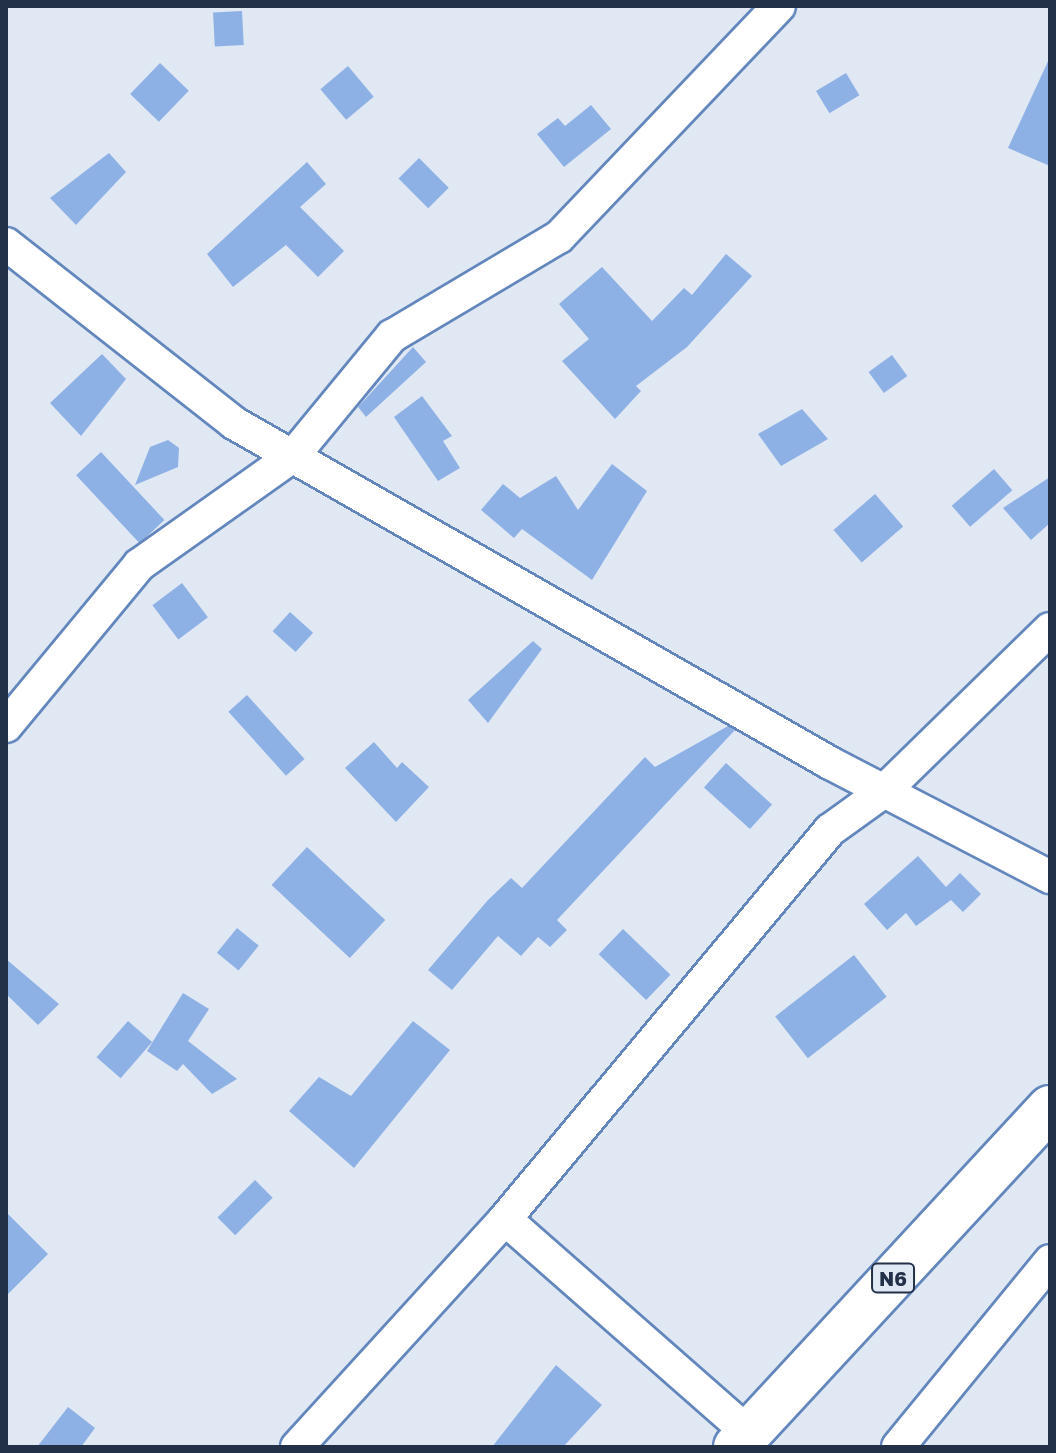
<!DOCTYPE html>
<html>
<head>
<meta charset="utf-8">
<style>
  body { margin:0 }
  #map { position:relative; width:1056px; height:1453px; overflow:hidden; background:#e0e8f4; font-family:"Golos Text",sans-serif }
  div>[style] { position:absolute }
  .building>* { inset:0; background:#8eb1e5; transform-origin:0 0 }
  .roads { filter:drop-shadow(2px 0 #6387bd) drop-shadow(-2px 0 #6387bd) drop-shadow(0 2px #6387bd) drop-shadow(0 -2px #6387bd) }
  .minor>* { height:32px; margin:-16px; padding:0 16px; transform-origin:16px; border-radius:16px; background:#fff }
  .trunk>* { height:44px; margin:-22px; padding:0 22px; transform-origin:22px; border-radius:22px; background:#fff }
  span { translate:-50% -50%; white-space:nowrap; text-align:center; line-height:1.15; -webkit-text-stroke:6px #e0e8f4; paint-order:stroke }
  .shield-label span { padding:2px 6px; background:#e0e8f4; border:2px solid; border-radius:6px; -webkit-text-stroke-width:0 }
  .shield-label { font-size:20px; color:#223148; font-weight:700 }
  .frame { position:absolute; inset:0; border:8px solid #223148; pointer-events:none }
</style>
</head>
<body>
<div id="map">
  <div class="building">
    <i style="left:242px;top:11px;width:34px;height:29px;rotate:87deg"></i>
    <i style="clip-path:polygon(1050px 57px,1050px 166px,1008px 148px)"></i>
    <i style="left:160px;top:63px;width:40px;height:43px;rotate:44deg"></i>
    <i style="left:348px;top:66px;width:40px;height:36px;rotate:50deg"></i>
    <i style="left:846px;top:73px;width:26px;height:35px;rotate:59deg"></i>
    <i style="clip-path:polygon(591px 105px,611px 129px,564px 167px,537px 134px,558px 118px,565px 126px)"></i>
    <i style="clip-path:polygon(109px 153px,126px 172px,76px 225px,50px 198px)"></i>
    <i style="left:419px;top:158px;width:42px;height:29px;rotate:45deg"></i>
    <i style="clip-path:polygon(307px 162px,326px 184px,300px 207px,344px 251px,318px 277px,286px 245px,233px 287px,207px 254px)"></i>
    <i style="clip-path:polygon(726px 254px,752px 276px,687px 347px,636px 386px,641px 391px,615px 419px,562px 361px,589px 339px,559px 304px,602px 267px,652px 321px,684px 288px,692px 295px)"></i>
    <i style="clip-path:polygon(413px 347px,426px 362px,366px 417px,358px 407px)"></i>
    <i style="clip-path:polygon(102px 354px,126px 379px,81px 436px,50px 403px)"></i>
    <i style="left:892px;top:355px;width:26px;height:29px;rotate:54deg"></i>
    <i style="clip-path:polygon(422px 396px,452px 436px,443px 441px,460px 468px,438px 481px,394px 417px)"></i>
    <i style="clip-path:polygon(802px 409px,828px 439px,781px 466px,758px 434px)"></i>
    <i style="clip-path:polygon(168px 440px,179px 448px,178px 467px,135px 485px,150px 447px)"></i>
    <i style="left:101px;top:452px;width:93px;height:34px;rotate:47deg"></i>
    <i style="clip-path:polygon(612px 464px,647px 491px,592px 580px,522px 529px,514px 538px,481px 510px,503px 484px,520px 498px,556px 476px,578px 510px)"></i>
    <i style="left:994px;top:469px;width:28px;height:56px;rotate:49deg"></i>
    <i style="clip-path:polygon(1050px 477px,1050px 523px,1031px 540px,1003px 508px)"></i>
    <i style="left:875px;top:494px;width:43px;height:55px;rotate:49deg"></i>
    <i style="left:182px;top:583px;width:43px;height:37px;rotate:53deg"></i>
    <i style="left:290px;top:612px;width:31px;height:26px;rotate:42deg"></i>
    <i style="clip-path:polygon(533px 641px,542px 649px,488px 723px,468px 700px)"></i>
    <i style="left:247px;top:695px;width:86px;height:25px;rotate:48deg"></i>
    <i style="clip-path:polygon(728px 726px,735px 730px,557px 920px,567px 930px,550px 947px,538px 937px,521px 956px,498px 936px,452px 990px,428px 970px,488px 900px,511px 878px,522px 888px,645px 757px,655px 767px)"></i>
    <i style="clip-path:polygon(374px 742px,397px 768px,402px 762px,429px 787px,396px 822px,345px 768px)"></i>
    <i style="left:726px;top:763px;width:62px;height:33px;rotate:42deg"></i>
    <i style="left:307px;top:847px;width:107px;height:52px;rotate:43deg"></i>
    <i style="clip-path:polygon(918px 856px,946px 887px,960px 873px,981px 894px,963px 912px,951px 900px,916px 926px,906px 913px,887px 930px,864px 904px)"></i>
    <i style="left:237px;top:928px;width:28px;height:32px;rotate:39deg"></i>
    <i style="left:623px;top:929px;width:66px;height:35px;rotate:44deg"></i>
    <i style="left:854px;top:955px;width:53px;height:100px;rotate:52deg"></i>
    <i style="clip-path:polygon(6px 959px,59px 1004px,38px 1025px,6px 994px)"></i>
    <i style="clip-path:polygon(183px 993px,209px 1009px,188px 1041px,237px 1079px,212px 1094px,183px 1064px,177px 1071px,147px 1051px)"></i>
    <i style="left:128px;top:1021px;width:32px;height:48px;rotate:41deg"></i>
    <i style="clip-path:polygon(413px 1021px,450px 1050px,354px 1168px,289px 1111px,319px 1077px,351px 1096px)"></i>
    <i style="left:255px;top:1180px;width:25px;height:53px;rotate:45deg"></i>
    <i style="clip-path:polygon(6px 1212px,48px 1254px,6px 1296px)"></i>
    <i style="clip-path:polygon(556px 1365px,602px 1405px,563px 1447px,492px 1447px)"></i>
    <i style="clip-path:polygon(68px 1407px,95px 1428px,81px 1447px,37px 1447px)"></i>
  </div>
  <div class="roads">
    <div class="minor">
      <i style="left:6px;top:244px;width:290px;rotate:38.1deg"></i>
      <i style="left:234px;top:423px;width:686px;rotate:29.7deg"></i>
      <i style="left:830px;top:763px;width:248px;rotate:27.4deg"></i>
      <i style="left:6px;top:726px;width:209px;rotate:-50.4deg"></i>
      <i style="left:139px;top:565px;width:189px;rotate:-35.3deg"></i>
      <i style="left:293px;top:456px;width:156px;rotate:-50.5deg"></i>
      <i style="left:392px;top:336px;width:194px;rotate:-30.7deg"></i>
      <i style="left:559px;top:237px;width:319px;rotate:-46.4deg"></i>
      <i style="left:505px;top:1219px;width:325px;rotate:41.3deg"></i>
      <i style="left:297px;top:1447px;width:309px;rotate:-47.6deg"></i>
      <i style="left:505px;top:1219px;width:507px;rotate:-50.12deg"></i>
      <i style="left:830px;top:830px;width:67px;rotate:-35.8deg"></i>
      <i style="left:884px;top:791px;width:232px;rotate:-44.3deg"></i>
      <i style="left:898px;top:1447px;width:240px;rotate:-50.7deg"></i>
    </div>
    <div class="trunk">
      <i style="left:736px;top:1447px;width:462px;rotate:-47.2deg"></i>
    </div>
  </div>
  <div class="shield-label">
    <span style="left:893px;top:1278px">N6</span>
  </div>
  <div class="frame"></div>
</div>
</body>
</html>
